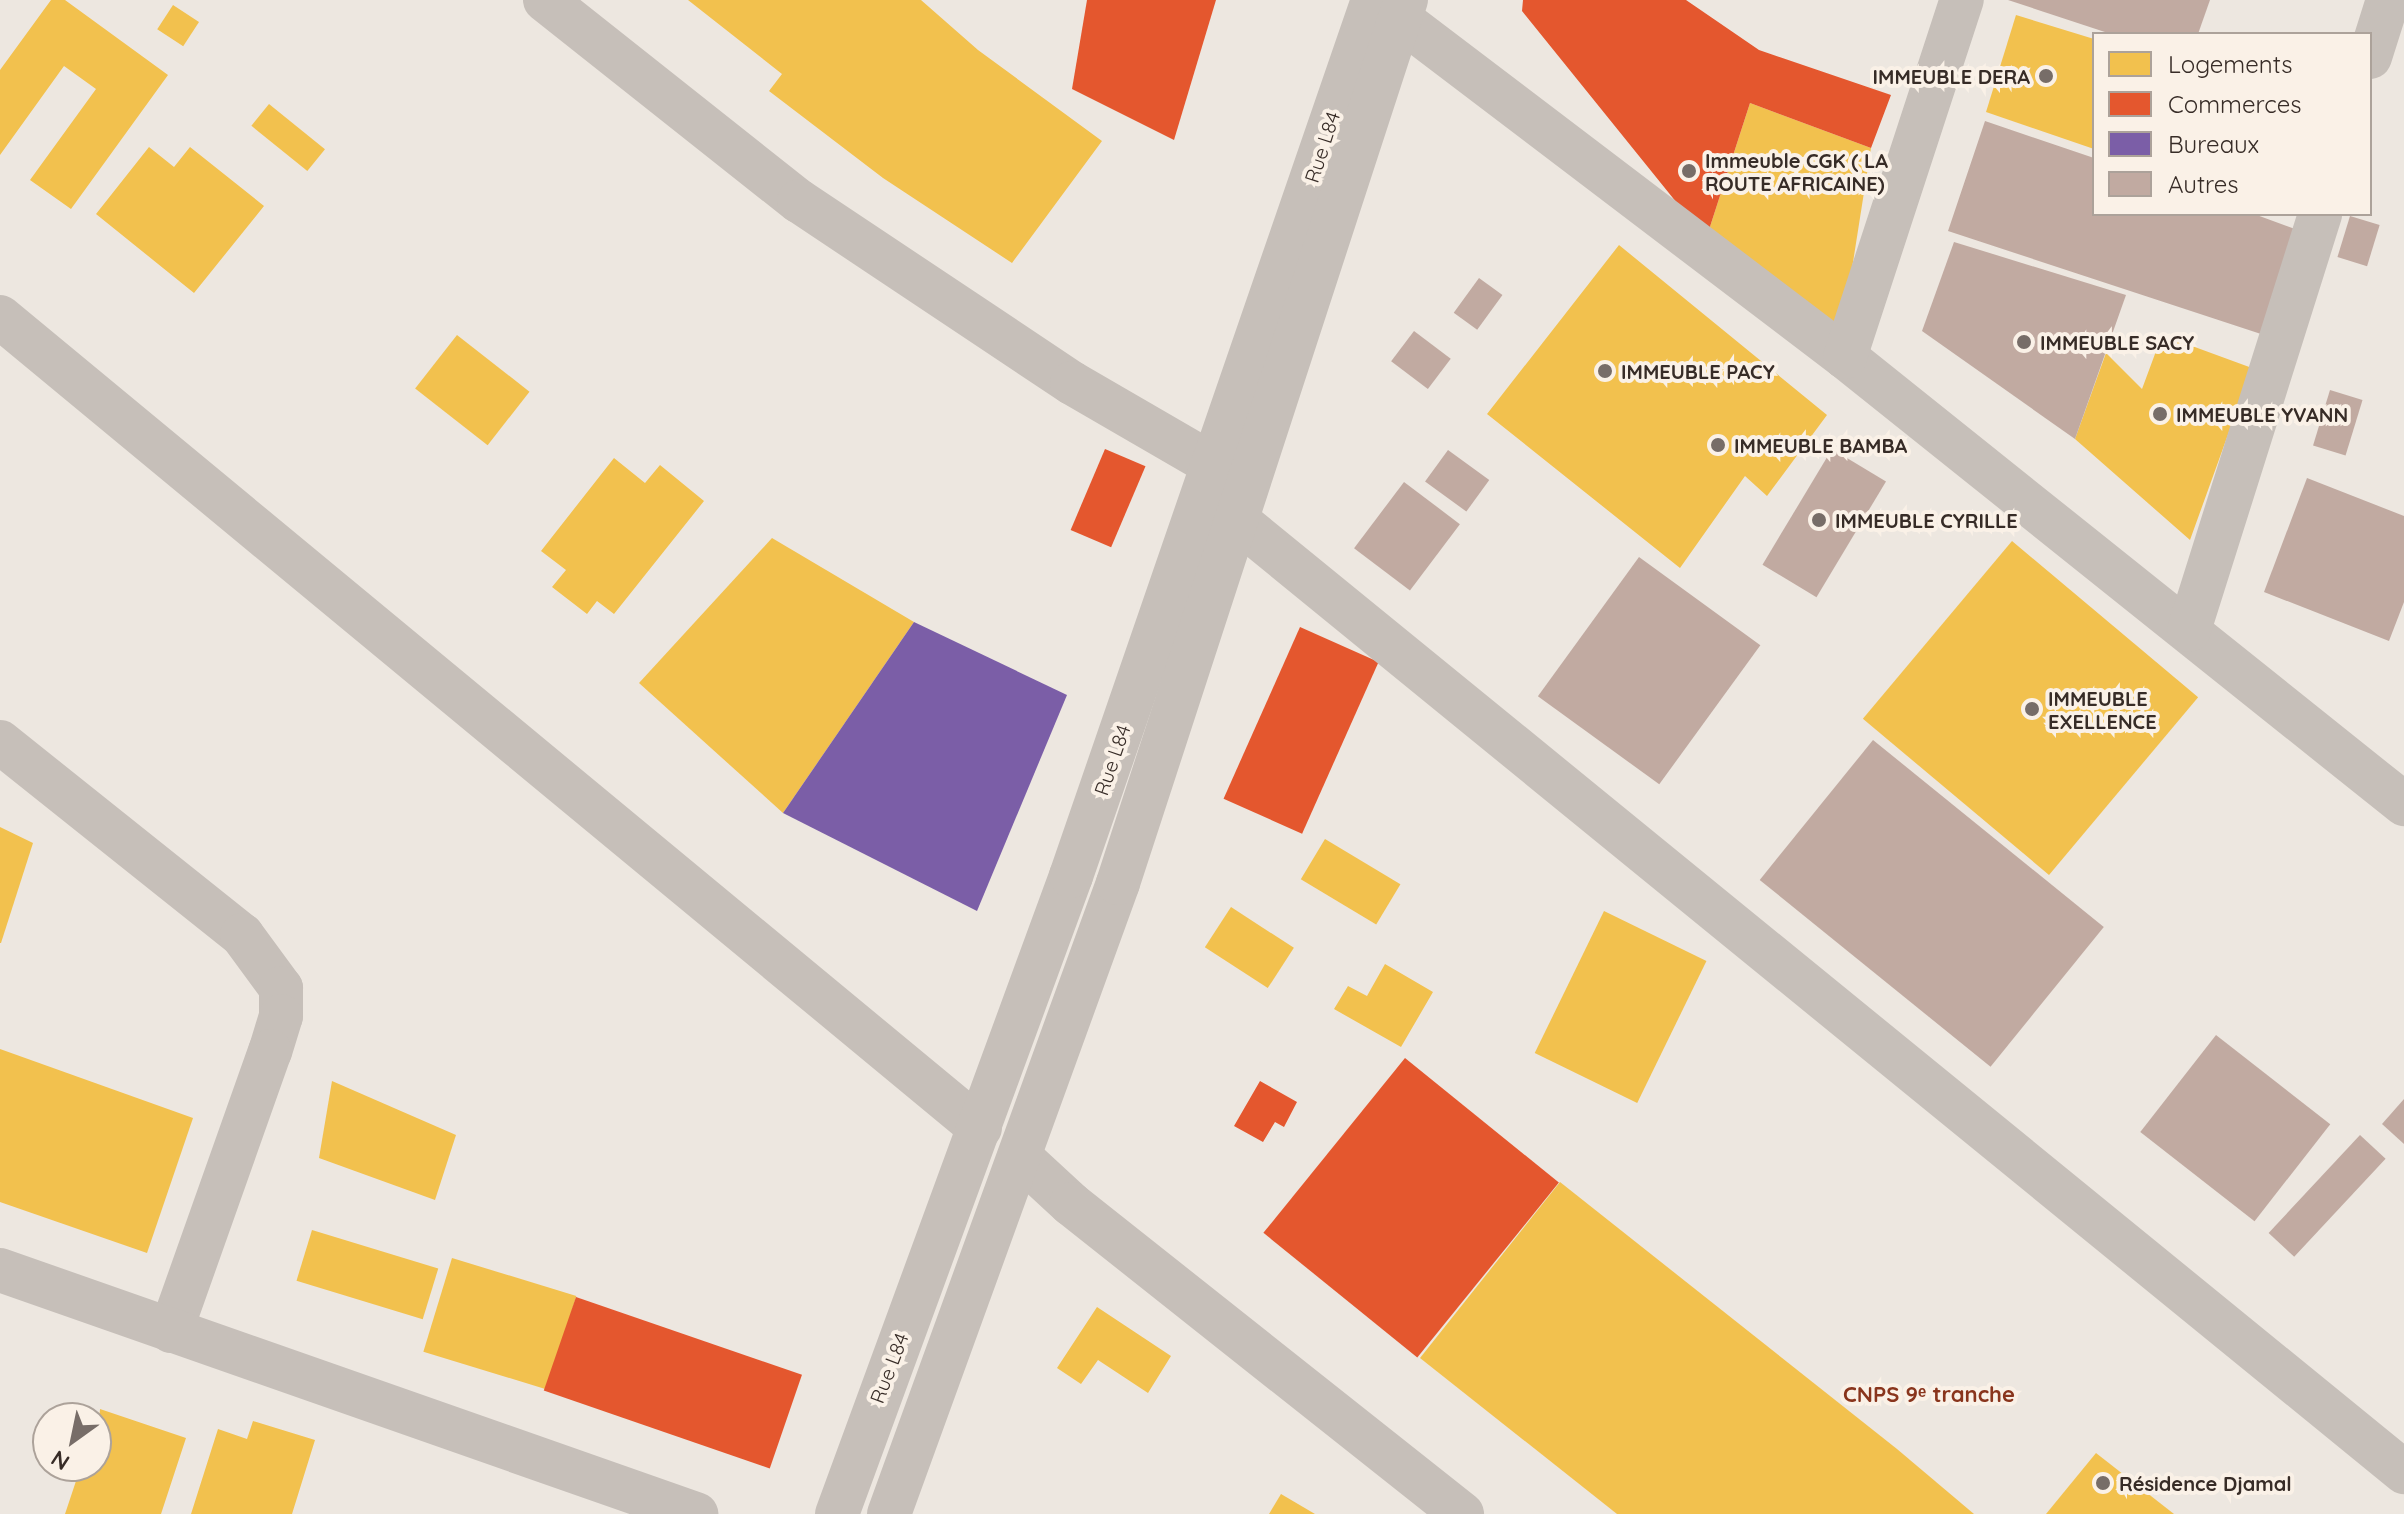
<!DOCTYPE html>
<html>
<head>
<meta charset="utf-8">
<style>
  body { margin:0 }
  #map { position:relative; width:2404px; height:1514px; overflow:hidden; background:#ede7e0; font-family:Quicksand,sans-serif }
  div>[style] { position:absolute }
  .homes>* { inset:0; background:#f2c14e; transform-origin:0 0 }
  .shops>* { inset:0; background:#e4572e; transform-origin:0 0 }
  .offices>* { inset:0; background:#7b5ea7 }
  .building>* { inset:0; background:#c1aaa1; transform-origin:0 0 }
  .minor>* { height:44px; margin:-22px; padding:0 22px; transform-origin:22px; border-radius:22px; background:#c6bfb9 }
  .tertiary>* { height:44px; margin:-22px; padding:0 22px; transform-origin:22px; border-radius:22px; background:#c6bfb9 }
  .dots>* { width:22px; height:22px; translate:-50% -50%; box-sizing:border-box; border:4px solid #faf1e7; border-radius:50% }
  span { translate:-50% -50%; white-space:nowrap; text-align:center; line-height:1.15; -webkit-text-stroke:8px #faf1e7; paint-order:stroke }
  .poi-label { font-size:20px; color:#372c27; font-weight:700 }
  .right { translate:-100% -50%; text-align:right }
  .left { translate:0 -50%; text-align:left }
  .street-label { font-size:20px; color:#372c27 }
  .neighbourhood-label { font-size:22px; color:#89351d; font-weight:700 }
  .legend { position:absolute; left:2092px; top:32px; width:280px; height:184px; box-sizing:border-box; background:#faf1e7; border:2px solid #aca29a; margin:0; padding:10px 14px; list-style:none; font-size:24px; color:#372c27 }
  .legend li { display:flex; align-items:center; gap:16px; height:40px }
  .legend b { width:40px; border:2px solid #aca29a }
  .north { position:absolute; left:32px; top:1402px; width:80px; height:80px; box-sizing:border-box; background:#faf1e7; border:2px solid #aca29a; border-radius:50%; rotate:213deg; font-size:22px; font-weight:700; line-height:32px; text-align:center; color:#372c27 }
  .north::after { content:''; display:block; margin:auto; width:28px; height:36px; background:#776d68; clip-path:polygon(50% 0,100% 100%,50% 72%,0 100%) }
</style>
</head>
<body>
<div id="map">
  <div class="homes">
    <i style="clip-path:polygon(51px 0,65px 0,168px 75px,71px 209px,30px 180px,96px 89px,64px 66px,0 155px,0 70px)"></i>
    <i style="clip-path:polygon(688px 0,921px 0,978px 50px,1102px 141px,1012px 263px,883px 178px,769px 91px,782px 74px)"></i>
    <i style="left:173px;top:5px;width:31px;height:29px;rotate:33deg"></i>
    <i style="clip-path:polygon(2016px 15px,2094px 39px,2094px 149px,1986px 112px)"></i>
    <i style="clip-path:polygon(1750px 103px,1871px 148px,1842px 332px,1706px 239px)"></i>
    <i style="left:269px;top:104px;width:72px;height:28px;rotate:39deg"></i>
    <i style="clip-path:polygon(149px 147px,174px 167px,190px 147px,264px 206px,194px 293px,96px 214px)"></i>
    <i style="clip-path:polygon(1619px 245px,1827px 415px,1767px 496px,1745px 476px,1680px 568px,1487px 414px)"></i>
    <i style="left:457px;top:335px;width:92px;height:68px;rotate:38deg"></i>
    <i style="clip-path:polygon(2162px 335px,2252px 368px,2190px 540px,2075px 439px,2106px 353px,2142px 389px)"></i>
    <i style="clip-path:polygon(614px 458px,645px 483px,660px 465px,704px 501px,614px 614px,597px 601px,587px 614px,552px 587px,566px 570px,541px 551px)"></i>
    <i style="clip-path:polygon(772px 538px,914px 622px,783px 813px,639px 683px)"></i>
    <i style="left:2012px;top:541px;width:243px;height:232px;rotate:40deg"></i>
    <i style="clip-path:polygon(0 827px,33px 843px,1px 943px,0 943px)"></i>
    <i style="left:1325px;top:839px;width:88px;height:47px;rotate:31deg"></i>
    <i style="left:1231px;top:907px;width:75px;height:48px;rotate:33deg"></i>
    <i style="left:1604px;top:911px;width:114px;height:158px;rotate:26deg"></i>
    <i style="clip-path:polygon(1385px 964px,1433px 992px,1401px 1047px,1334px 1009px,1348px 986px,1367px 996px)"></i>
    <i style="clip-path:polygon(0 1049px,193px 1118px,147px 1253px,0 1202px)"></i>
    <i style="clip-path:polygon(332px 1081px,456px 1135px,435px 1200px,319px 1158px)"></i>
    <i style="clip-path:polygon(1560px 1182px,1897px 1449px,1974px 1514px,1617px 1514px,1420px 1358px)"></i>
    <i style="left:312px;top:1230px;width:132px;height:53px;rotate:17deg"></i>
    <i style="left:452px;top:1258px;width:130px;height:98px;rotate:17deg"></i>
    <i style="clip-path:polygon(1097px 1307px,1171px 1356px,1148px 1393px,1098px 1360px,1081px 1384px,1057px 1368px)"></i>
    <i style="clip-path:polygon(100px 1409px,186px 1438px,161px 1514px,65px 1514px,81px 1466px,96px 1466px)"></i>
    <i style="clip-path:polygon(253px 1421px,315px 1440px,292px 1514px,191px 1514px,218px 1429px,247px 1439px)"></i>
    <i style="clip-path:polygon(2096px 1453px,2174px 1514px,2046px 1514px)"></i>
    <i style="clip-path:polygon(1281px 1494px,1315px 1514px,1269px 1514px)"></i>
  </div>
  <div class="shops">
    <i style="clip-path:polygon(1087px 0,1216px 0,1174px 140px,1072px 89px)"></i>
    <i style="clip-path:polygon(1523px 0,1686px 0,1759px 50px,1891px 95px,1871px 148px,1750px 103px,1706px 239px,1522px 11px)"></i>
    <i style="left:1105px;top:449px;width:44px;height:88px;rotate:23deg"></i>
    <i style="left:1300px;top:627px;width:86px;height:188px;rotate:24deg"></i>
    <i style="left:1405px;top:1058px;width:198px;height:225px;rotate:39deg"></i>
    <i style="clip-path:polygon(1260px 1081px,1297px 1102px,1284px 1127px,1275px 1122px,1263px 1142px,1234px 1126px)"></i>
    <i style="left:576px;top:1297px;width:239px;height:99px;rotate:19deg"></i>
  </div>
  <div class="offices">
    <i style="clip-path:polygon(914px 622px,1067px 695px,977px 911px,783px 813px)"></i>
  </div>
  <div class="building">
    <i style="clip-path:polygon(2008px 0,2210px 0,2198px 34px,2111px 34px)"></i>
    <i style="clip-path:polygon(1985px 121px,2094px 158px,2094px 214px,2254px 214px,2295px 229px,2261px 334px,1948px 231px)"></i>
    <i style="left:2350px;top:216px;width:31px;height:43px;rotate:17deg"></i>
    <i style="clip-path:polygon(1954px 242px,2126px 295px,2075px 439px,1922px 331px)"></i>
    <i style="left:1479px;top:278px;width:29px;height:43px;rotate:36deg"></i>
    <i style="left:1414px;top:331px;width:46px;height:38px;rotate:37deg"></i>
    <i style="left:2330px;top:390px;width:34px;height:58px;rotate:17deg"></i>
    <i style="left:1832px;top:449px;width:63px;height:135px;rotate:31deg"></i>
    <i style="left:1448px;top:450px;width:51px;height:39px;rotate:36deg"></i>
    <i style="clip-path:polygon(2307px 478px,2404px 516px,2404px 602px,2389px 641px,2264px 592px)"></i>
    <i style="left:1404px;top:482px;width:70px;height:83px;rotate:37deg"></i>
    <i style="left:1639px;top:557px;width:150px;height:172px;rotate:36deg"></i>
    <i style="left:1873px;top:740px;width:297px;height:180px;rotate:39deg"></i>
    <i style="left:2216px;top:1035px;width:145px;height:123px;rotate:38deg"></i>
    <i style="clip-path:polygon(2404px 1099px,2404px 1144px,2382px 1124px)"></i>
    <i style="left:2360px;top:1135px;width:35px;height:134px;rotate:43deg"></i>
  </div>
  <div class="minor">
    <i style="left:545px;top:0;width:324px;rotate:38.4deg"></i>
    <i style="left:799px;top:201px;width:328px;rotate:33.7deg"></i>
    <i style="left:1072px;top:383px;width:165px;rotate:30.1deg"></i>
    <i style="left:1400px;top:19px;width:559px;rotate:37.22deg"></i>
    <i style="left:1845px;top:357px;width:716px;rotate:38.65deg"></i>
    <i style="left:2370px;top:57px;width:60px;rotate:-72.5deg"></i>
    <i style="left:0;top:317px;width:1272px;rotate:39.61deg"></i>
    <i style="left:1845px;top:357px;width:376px;rotate:-71.9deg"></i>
    <i style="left:1238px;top:521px;width:1505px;rotate:39.2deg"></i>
    <i style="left:2189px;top:630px;width:436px;rotate:-72.5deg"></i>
    <i style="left:0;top:742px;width:310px;rotate:38.6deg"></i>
    <i style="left:242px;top:935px;width:66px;rotate:53.7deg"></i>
    <i style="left:281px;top:988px;width:28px;rotate:90deg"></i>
    <i style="left:281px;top:1016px;width:37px;rotate:107deg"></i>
    <i style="left:270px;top:1051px;width:297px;rotate:109.5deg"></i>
    <i style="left:1020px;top:1157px;width:69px;rotate:42.7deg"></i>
    <i style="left:1071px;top:1204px;width:499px;rotate:38.4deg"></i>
    <i style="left:0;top:1270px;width:738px;rotate:19.32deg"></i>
  </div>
  <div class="tertiary">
    <i style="left:837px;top:1514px;width:680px;rotate:-69.86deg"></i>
    <i style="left:1071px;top:876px;width:927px;rotate:-70.98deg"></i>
    <i style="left:889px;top:1514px;width:671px;rotate:-70.05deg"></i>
    <i style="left:1118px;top:883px;width:929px;rotate:-71.94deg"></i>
  </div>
  <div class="dots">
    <i style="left:2046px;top:76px;background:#776d68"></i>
    <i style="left:1689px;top:171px;background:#776d68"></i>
    <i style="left:2024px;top:342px;background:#776d68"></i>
    <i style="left:1605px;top:371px;background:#776d68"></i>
    <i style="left:2160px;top:414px;background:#776d68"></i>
    <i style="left:1718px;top:445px;background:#776d68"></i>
    <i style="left:1819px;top:520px;background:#776d68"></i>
    <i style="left:2032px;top:709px;background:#776d68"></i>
    <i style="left:2103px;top:1483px;background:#776d68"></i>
  </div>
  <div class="poi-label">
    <span class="right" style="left:2030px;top:76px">IMMEUBLE DERA</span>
    <span class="left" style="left:1705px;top:172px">Immeuble CGK ( LA<br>ROUTE AFRICAINE)</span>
    <span class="left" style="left:2040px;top:342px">IMMEUBLE SACY</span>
    <span class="left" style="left:1621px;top:371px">IMMEUBLE PACY</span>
    <span class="left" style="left:2176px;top:414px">IMMEUBLE YVANN</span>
    <span class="left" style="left:1734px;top:445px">IMMEUBLE BAMBA</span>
    <span class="left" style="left:1835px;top:520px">IMMEUBLE CYRILLE</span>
    <span class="left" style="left:2048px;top:710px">IMMEUBLE<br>EXELLENCE</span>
    <span class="left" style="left:2119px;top:1483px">Résidence Djamal</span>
  </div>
  <div class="street-label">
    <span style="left:1322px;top:147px;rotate:-72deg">Rue L84</span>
    <span style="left:1112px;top:760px;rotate:-71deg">Rue L84</span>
    <span style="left:889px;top:1368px;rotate:-69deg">Rue L84</span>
  </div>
  <div class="neighbourhood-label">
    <span style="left:1929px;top:1395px">CNPS 9ᵉ tranche</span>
  </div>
  <ul class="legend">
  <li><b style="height:22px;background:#f2c14e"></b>Logements</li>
  <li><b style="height:22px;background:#e4572e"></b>Commerces</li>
  <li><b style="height:22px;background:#7b5ea7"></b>Bureaux</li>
  <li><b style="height:22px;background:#c1aaa1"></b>Autres</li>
  </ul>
  <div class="north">N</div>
</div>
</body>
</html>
